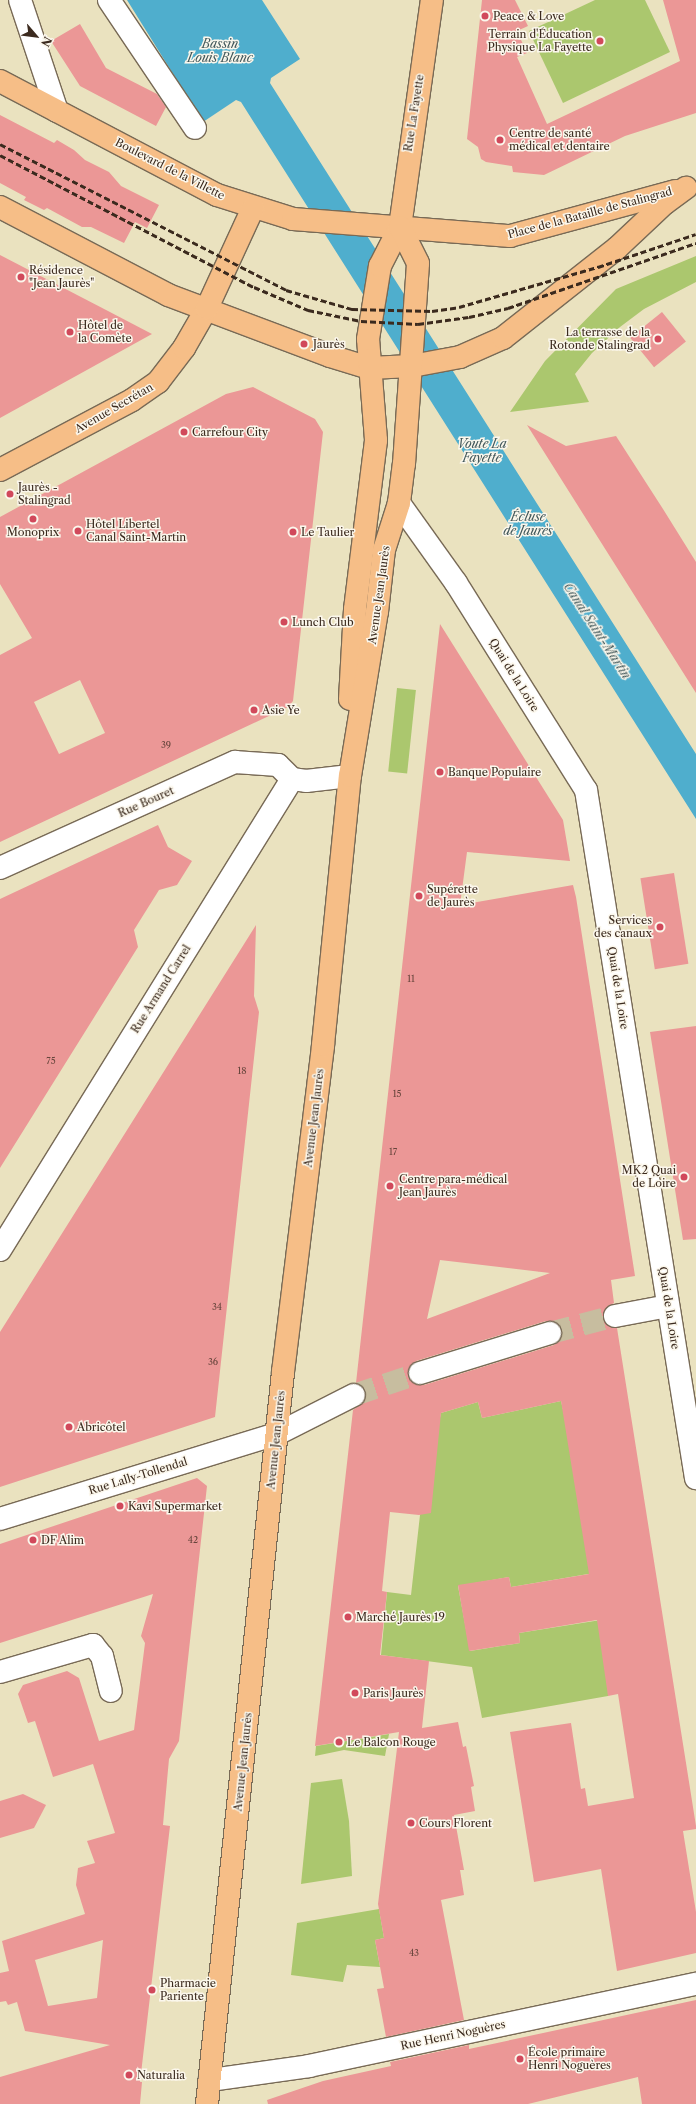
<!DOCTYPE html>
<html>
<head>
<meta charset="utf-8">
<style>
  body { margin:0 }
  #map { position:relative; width:696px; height:2104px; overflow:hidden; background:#eae2bf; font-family:"Libre Caslon Text",serif }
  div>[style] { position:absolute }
  .green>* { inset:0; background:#abc76e; transform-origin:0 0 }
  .water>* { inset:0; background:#4faecd }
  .building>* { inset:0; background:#eb9796; transform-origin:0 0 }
  .minor-tunnel>* { height:22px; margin-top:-11px; transform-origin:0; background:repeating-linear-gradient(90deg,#c7bd9f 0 22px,transparent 0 33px) }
  .roads { filter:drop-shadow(1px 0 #786a56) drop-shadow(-1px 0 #786a56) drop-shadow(0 1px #786a56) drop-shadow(0 -1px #786a56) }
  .minor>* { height:22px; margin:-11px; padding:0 11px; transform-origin:11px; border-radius:11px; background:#fff }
  .major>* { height:22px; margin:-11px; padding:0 11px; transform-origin:11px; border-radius:11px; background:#f6be87 }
  .rail>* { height:3px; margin-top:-1.5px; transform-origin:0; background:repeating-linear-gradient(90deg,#3b2a1e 0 6px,transparent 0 9px) }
  .dots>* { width:11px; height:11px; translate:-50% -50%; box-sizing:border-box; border:2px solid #fbf7ec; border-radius:50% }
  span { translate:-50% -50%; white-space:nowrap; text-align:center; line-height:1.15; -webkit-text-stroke:3px #fbf7ec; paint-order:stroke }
  .number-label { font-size:9px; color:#67453c }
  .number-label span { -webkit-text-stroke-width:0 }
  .poi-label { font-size:11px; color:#3b2a1e }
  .left { translate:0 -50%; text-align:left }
  .right { translate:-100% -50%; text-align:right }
  .street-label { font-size:11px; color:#3b2a1e }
  .water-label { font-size:12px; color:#42585b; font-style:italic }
  .north { position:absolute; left:16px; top:16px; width:40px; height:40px; -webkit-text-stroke:3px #fbf7ec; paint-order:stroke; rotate:118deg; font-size:11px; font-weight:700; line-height:16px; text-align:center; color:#3b2a1e }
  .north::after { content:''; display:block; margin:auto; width:14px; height:18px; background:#3b2a1e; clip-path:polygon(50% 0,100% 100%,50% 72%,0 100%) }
</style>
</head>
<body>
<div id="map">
  <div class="green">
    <i style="clip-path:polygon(595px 0,645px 0,670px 52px,563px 103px,529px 31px)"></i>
    <i style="clip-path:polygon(696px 256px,696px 282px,644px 309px,620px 327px,592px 353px,575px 374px,589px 402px,510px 412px,545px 361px,616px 289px)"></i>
    <i style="left:397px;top:688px;width:19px;height:84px;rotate:6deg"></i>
    <i style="clip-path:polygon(561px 1401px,600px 1572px,511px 1587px,509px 1577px,458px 1586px,470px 1651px,520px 1643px,519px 1633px,607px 1619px,608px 1696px,482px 1718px,472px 1667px,381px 1655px,387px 1592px,411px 1595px,420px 1515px,441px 1413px,478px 1402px,482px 1418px)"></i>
    <i style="clip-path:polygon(389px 1734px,385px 1756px,344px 1750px,315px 1756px,316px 1746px)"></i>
    <i style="clip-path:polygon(342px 1779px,349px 1821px,352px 1876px,301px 1884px,311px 1783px)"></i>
    <i style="clip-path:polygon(379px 1909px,384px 1938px,375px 1940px,380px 1967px,347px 1965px,343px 1982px,291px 1975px,297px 1923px)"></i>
  </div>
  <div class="water">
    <i style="clip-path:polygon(127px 0,262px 0,300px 59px,271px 78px,270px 83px,696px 754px,696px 819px,241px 102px,236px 100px,203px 122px)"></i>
  </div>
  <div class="building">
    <i style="clip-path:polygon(482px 0,515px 0,528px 26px,517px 31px,527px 53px,517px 57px,547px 124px,680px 61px,663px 0,696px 0,696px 113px,625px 136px,544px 175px,513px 172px,512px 166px,486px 162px,481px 159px,478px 147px,467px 139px)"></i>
    <i style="clip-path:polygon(80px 24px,106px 68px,157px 94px,166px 107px,156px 126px,80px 86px,51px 41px)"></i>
    <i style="clip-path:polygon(0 115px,54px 143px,57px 140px,74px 150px,85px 160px,109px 172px,121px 186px,159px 205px,147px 228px,135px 222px,124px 243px,91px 227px,82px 227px,47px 208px,44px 210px,24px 200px,26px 197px,0 183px)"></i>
    <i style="clip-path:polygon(0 255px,108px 311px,152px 334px,0 418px)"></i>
    <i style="left:662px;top:312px;width:38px;height:41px;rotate:51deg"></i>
    <i style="clip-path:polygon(evenodd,253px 387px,315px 419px,323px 432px,293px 701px,288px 707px,0 842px,0 655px,32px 638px,0 584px,0 517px,226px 394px,253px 387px,80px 680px,105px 733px,59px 754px,34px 702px,80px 680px)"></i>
    <i style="clip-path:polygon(527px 425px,566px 446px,616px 436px,663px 509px,696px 562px,696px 693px)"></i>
    <i style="clip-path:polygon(evenodd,440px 624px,563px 820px,570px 861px,467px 852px,460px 905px,573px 885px,576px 897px,635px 1276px,611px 1280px,614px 1303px,607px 1307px,603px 1318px,606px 1324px,617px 1328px,696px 1826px,696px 1829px,683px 1831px,696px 1912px,696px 1953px,617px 1971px,601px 1869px,534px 1882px,510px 1732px,571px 1723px,581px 1789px,585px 1788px,588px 1806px,634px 1798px,618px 1694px,608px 1696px,597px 1620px,519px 1633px,520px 1643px,469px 1651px,458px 1585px,509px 1577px,511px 1587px,589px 1574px,561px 1401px,482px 1418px,478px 1402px,441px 1413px,431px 1513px,419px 1515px,390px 1512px,382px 1591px,387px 1592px,380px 1655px,429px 1661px,422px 1728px,458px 1722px,463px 1747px,466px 1746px,474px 1786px,471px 1787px,475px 1811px,454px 1815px,464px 1870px,460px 1870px,464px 1895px,441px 1900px,464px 2020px,386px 2037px,377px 1989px,384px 1988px,375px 1940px,384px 1938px,378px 1904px,399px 1732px,315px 1746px,353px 1410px,364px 1402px,366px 1396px,365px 1389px,356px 1383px,440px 624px,440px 1260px,550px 1273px,427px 1319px,440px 1260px,440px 624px,546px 1321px,558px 1324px,562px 1330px,559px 1341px,554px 1345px,424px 1385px,417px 1385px,408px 1377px,408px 1370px,416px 1361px,546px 1321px)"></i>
    <i style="clip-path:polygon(158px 825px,168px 847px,192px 861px,177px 885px,159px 890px,134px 930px,138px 947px,0 1168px,0 899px)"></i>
    <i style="left:674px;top:873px;width:92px;height:34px;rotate:81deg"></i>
    <i style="clip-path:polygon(256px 925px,254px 996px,259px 1012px,215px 1417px,0 1487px,0 1332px)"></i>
    <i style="clip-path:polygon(696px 1026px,696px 1239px,683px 1240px,650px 1032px)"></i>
    <i style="clip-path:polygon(evenodd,197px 1478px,207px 1486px,179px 1741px,169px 1759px,163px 1825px,170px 1826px,140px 2082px,142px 2082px,140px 2104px,0 2104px,0 2077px,110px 2045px,25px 2031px,17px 2002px,8px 2005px,6px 2001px,0 2002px,0 1973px,9px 1971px,2px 1941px,85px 1914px,76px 1885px,78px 1868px,95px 1863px,87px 1841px,115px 1833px,93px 1764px,53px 1777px,35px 1721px,28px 1723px,18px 1694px,23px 1685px,67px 1671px,79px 1678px,99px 1741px,134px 1730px,145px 1643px,141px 1636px,153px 1594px,0 1643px,0 1544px,197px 1478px,103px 1940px,97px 1998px,48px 2006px,35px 1960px,103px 1940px)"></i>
    <i style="clip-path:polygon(23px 1794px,46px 1805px,34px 1828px,0 1838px,0 1801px)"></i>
    <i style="clip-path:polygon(696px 2000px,696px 2104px,642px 2104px,638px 2077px,528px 2104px,268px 2104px,267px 2100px,323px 2081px,391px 2066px,390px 2062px,469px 2045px,469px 2049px)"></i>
  </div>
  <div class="minor-tunnel">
    <i style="left:550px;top:1333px;width:67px;rotate:-14.7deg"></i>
    <i style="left:354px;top:1395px;width:70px;rotate:-18.4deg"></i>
  </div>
  <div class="roads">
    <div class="minor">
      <i style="left:20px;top:0;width:117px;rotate:71.6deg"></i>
      <i style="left:109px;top:0;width:154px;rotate:56.1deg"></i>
      <i style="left:399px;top:503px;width:98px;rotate:54.5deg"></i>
      <i style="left:456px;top:583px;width:244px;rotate:57.9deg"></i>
      <i style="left:586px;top:790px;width:697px;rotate:80.92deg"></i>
      <i style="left:292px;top:779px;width:14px;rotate:8deg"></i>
      <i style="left:306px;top:781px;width:44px;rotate:-6.5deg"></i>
      <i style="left:0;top:868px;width:258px;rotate:-24.3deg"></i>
      <i style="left:235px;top:762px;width:43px;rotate:4deg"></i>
      <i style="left:278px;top:765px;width:20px;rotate:45deg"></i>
      <i style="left:0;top:1250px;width:554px;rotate:-58.2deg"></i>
      <i style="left:615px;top:1316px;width:54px;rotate:-10.7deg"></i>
      <i style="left:420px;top:1373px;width:136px;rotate:-17.1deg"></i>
      <i style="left:0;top:1519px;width:290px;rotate:-17.1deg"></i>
      <i style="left:277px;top:1434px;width:86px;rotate:-26.9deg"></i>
      <i style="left:0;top:1672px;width:97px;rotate:-16.2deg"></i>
      <i style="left:93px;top:1645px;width:14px;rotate:51deg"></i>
      <i style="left:102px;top:1656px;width:36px;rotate:76deg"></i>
      <i style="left:210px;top:2080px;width:100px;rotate:-8deg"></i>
      <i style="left:309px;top:2066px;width:396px;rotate:-12deg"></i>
    </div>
    <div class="major">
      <i style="left:0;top:81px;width:245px;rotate:27.7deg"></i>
      <i style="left:217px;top:195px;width:80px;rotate:17.5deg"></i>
      <i style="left:293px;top:219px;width:218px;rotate:4.5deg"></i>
      <i style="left:510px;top:236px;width:172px;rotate:-15.2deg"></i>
      <i style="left:0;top:207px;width:190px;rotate:27.6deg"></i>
      <i style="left:168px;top:295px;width:173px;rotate:20.6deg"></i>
      <i style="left:330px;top:356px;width:41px;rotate:17.1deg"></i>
      <i style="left:369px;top:368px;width:43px;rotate:-2.7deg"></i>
      <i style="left:412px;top:366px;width:49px;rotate:-10.6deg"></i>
      <i style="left:460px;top:357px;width:47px;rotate:-23.8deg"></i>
      <i style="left:503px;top:338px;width:145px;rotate:-38.3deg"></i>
      <i style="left:617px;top:248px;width:66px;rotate:-43.2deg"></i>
      <i style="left:665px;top:203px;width:26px;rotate:-36deg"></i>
      <i style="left:0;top:470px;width:149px;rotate:-27.9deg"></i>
      <i style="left:132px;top:400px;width:32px;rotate:-35deg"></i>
      <i style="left:158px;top:382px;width:43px;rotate:-52.6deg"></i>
      <i style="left:184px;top:348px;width:46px;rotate:-60.1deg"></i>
      <i style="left:207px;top:308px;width:110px;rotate:-65.3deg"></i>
      <i style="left:350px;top:699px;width:90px;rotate:-86.8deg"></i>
      <i style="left:355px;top:609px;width:170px;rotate:-82.9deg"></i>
      <i style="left:376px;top:440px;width:101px;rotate:-94.5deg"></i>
      <i style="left:368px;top:339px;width:74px;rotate:-80.7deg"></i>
      <i style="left:380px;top:266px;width:44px;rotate:-62.9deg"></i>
      <i style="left:400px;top:227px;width:229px;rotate:-82deg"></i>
      <i style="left:207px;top:2104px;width:736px;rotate:-84.07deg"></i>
      <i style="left:283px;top:1372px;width:329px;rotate:-83deg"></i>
      <i style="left:323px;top:1045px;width:270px;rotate:-84.3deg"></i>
      <i style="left:350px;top:776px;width:166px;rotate:-80.7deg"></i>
      <i style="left:377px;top:612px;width:62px;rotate:-83.6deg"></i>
      <i style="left:384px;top:550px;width:49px;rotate:-72.3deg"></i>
      <i style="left:399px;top:503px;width:39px;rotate:-83deg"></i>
      <i style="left:404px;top:464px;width:201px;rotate:-86deg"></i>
      <i style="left:418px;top:263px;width:40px;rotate:-116.6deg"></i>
    </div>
  </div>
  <div class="rail">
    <i style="left:0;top:144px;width:321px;rotate:27deg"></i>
    <i style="left:286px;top:290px;width:69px;rotate:16.1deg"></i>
    <i style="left:352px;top:309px;width:80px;rotate:1.4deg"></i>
    <i style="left:432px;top:311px;width:27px;rotate:-8deg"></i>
    <i style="left:459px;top:307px;width:145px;rotate:-16.1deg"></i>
    <i style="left:598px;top:267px;width:103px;rotate:-18.6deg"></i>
    <i style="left:0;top:155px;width:286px;rotate:27.5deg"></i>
    <i style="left:254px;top:287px;width:59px;rotate:23.1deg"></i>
    <i style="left:308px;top:310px;width:54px;rotate:11.7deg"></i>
    <i style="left:361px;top:321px;width:57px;rotate:3deg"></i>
    <i style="left:418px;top:324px;width:51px;rotate:-7.8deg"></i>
    <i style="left:469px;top:317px;width:40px;rotate:-13deg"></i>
    <i style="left:508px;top:308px;width:199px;rotate:-19.1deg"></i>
  </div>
  <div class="dots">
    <i style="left:485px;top:16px;background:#d1495b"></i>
    <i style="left:600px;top:41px;background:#d1495b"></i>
    <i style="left:500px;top:140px;background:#d1495b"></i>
    <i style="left:21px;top:277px;background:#d1495b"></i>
    <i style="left:70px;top:332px;background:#d1495b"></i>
    <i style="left:658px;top:339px;background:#d1495b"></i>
    <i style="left:304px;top:344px;background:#d1495b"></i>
    <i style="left:184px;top:432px;background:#d1495b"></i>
    <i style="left:10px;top:494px;background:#d1495b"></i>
    <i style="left:33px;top:519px;background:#d1495b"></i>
    <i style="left:78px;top:531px;background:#d1495b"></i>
    <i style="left:293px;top:532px;background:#d1495b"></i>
    <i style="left:284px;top:622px;background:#d1495b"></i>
    <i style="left:254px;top:710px;background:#d1495b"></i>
    <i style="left:440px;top:772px;background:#d1495b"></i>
    <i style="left:419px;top:896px;background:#d1495b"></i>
    <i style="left:660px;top:927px;background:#d1495b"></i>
    <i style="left:684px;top:1177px;background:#d1495b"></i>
    <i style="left:390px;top:1186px;background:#d1495b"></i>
    <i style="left:69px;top:1427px;background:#d1495b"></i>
    <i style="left:120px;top:1506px;background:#d1495b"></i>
    <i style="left:33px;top:1540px;background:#d1495b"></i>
    <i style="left:348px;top:1617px;background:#d1495b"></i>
    <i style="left:355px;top:1693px;background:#d1495b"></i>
    <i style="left:339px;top:1742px;background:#d1495b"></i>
    <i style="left:411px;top:1823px;background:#d1495b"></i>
    <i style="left:152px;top:1990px;background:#d1495b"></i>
    <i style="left:520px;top:2059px;background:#d1495b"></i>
    <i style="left:129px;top:2075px;background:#d1495b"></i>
  </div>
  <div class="number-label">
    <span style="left:166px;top:745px">39</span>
    <span style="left:411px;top:979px">11</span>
    <span style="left:51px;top:1061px">75</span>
    <span style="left:242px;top:1071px">18</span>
    <span style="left:397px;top:1094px">15</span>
    <span style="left:393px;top:1152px">17</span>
    <span style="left:217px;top:1307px">34</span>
    <span style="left:213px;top:1362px">36</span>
    <span style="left:193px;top:1540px">42</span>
    <span style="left:414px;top:1953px">43</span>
  </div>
  <div class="poi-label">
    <span class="left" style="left:493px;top:16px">Peace &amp; Love</span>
    <span class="right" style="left:592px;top:41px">Terrain d'Éducation<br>Physique La Fayette</span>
    <span class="left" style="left:509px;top:140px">Centre de santé<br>médical et dentaire</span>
    <span class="left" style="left:29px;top:277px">Résidence<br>"Jean Jaurès"</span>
    <span class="left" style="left:78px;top:332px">Hôtel de<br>la Comète</span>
    <span class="right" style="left:650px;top:339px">La terrasse de la<br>Rotonde Stalingrad</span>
    <span class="left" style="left:313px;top:344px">Jaurès</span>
    <span class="left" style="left:192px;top:432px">Carrefour City</span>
    <span class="left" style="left:18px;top:494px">Jaurès -<br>Stalingrad</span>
    <span class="left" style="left:86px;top:531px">Hôtel Libertel<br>Canal Saint-Martin</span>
    <span style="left:33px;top:532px">Monoprix</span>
    <span class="left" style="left:301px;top:532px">Le Taulier</span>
    <span class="left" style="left:292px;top:622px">Lunch Club</span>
    <span class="left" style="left:262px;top:710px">Asie Ye</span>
    <span class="left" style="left:448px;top:772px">Banque Populaire</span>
    <span class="left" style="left:427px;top:896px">Supérette<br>de Jaurès</span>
    <span class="right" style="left:652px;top:927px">Services<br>des canaux</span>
    <span class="right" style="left:676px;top:1177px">MK2 Quai<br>de Loire</span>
    <span class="left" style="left:399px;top:1186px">Centre para-médical<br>Jean Jaurès</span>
    <span class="left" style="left:77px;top:1427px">Abricôtel</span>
    <span class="left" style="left:128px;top:1506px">Kavi Supermarket</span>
    <span class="left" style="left:41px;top:1540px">DF Alim</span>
    <span class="left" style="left:356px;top:1617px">Marché Jaurès 19</span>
    <span class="left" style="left:363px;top:1693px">Paris Jaurès</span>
    <span class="left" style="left:347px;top:1742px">Le Balcon Rouge</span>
    <span class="left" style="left:419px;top:1823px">Cours Florent</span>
    <span class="left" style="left:160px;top:1990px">Pharmacie<br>Pariente</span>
    <span class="left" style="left:528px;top:2059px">École primaire<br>Henri Noguères</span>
    <span class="left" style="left:137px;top:2075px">Naturalia</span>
  </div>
  <div class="street-label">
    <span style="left:414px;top:113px;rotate:-81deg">Rue La Fayette</span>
    <span style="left:170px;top:169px;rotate:27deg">Boulevard de la Villette</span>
    <span style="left:590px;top:213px;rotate:-15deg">Place de la Bataille de Stalingrad</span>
    <span style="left:114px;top:408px;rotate:-30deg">Avenue Secrétan</span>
    <span style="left:379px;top:595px;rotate:-82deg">Avenue Jean Jaurès</span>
    <span style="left:514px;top:675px;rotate:58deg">Quai de la Loire</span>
    <span style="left:146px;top:802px;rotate:-24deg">Rue Bouret</span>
    <span style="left:618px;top:988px;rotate:81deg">Quai de la Loire</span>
    <span style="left:161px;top:989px;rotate:-58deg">Rue Armand Carrel</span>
    <span style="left:314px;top:1118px;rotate:-83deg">Avenue Jean Jaurès</span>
    <span style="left:669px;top:1308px;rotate:81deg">Quai de la Loire</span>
    <span style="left:276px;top:1440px;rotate:-84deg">Avenue Jean Jaurès</span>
    <span style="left:138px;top:1476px;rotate:-17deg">Rue Lally-Tollendal</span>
    <span style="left:243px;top:1762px;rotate:-84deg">Avenue Jean Jaurès</span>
    <span style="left:453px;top:2035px;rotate:-12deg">Rue Henri Noguères</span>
  </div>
  <div class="water-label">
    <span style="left:220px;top:51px">Bassin<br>Louis Blanc</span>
    <span style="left:482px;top:451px">Voute La<br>Fayette</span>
    <span style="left:528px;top:524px">Écluse<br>de Jaurès</span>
    <span style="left:597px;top:631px;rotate:57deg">Canal Saint-Martin</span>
  </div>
  <div class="north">N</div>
</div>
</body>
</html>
